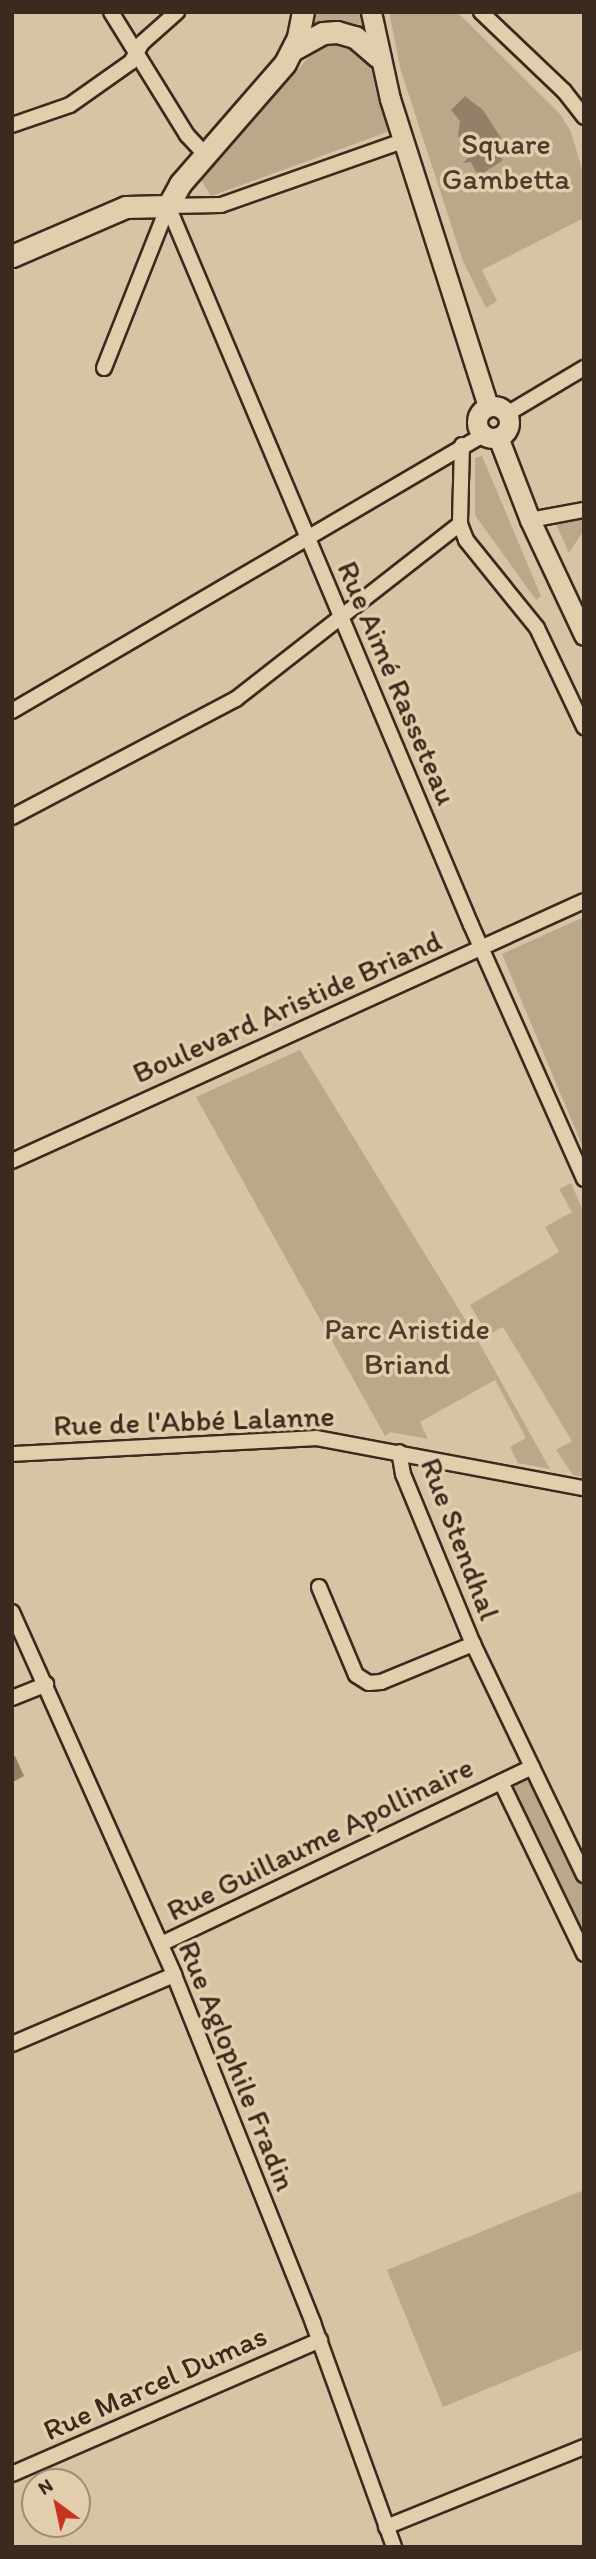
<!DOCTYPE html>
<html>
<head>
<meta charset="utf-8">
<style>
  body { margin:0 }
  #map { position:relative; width:596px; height:2559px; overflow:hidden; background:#d8c3a4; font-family:Itim,sans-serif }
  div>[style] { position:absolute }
  .green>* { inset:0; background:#bba78a }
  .water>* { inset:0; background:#938069 }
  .roads { filter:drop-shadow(2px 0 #3b2a1e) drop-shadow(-2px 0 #3b2a1e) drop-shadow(0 2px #3b2a1e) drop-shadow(0 -2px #3b2a1e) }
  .street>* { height:14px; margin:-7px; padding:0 7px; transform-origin:7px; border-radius:7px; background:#e2cdac }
  .secondary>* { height:19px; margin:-9.5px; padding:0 9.5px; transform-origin:9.5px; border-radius:9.5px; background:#e2cdac }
  .secondary>.ring { margin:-9.5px; padding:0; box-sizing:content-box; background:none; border:19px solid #e2cdac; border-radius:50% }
  .primary>* { height:21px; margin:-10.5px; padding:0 10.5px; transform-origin:10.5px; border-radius:10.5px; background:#e2cdac }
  span { translate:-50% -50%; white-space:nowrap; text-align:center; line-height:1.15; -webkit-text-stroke:7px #e2cdac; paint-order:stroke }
  .park-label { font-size:30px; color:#4e3d2e }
  .street-label { font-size:30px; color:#3b2a1e }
  .frame { position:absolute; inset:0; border:14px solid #3b2a1e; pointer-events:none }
  .north { position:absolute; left:21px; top:2468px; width:70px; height:70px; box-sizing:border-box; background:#e2cdac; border:2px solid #9f8c73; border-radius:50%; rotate:327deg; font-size:19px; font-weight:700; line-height:28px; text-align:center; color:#3b2a1e }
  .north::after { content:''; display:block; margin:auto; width:24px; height:32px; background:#c8321e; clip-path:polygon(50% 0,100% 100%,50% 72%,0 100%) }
</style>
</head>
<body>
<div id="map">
  <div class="green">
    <i style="clip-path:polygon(311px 12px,365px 12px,371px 41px,307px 36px)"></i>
    <i style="clip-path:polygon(389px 12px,457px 12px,560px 114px,571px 132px,584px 176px,584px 218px,482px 270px,497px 301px,486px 308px,463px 261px,401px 71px)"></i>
    <i style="clip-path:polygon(344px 37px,374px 66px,390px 131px,211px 196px,201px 180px,316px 49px)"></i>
    <i style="clip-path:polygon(482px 456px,541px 596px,536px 600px,475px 515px,475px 458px)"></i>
    <i style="clip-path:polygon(584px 515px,584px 530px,569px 553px,554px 520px)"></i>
    <i style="clip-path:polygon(584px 917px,584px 1150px,502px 954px)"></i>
    <i style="clip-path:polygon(300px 1050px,477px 1339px,550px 1469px,518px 1463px,510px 1447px,526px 1438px,495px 1380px,420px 1422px,428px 1439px,390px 1432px,385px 1436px,196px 1097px)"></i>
    <i style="clip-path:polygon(571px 1183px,584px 1213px,584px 1477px,573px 1475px,556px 1450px,572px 1441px,503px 1327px,488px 1335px,470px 1305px,559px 1252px,545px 1227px,572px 1212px,559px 1189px)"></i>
    <i style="clip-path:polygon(525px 1779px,531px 1780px,584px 1890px,584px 1941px,511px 1789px)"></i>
    <i style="clip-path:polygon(584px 2190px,584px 2349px,443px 2407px,387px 2270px)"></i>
  </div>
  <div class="water">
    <i style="clip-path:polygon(465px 96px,483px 110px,501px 138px,502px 161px,483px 173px,476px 172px,471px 162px,463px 163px,471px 155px,458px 135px,460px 121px,451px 110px)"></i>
    <i style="clip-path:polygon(15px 1756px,24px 1776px,13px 1782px,12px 1757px)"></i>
  </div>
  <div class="roads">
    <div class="street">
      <i style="left:111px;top:12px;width:145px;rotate:58.3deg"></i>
      <i style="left:187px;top:135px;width:26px;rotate:47deg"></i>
      <i style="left:481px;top:12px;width:115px;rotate:43.6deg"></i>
      <i style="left:564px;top:91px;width:33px;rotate:52deg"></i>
      <i style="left:12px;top:125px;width:61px;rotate:-19deg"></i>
      <i style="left:70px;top:105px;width:75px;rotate:-35.2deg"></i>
      <i style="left:131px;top:62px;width:22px;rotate:-60deg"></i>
      <i style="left:142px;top:43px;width:47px;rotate:-41.5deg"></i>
      <i style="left:168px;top:206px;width:780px;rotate:67.15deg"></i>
      <i style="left:471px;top:925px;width:278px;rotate:66deg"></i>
      <i style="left:168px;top:206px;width:53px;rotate:-1.1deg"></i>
      <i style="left:221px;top:205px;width:193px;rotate:-19.4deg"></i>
      <i style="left:104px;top:368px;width:174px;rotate:-68.4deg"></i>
      <i style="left:507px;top:414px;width:90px;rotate:-30.9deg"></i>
      <i style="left:462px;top:445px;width:79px;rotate:91.5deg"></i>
      <i style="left:460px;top:524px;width:17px;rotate:69deg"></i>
      <i style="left:466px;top:540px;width:113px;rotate:51.1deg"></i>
      <i style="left:537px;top:628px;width:110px;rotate:64.6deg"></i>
      <i style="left:530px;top:520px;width:55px;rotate:-10.5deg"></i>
      <i style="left:12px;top:711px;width:546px;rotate:-30.37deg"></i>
      <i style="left:12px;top:817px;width:253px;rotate:-27.8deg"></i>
      <i style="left:236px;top:699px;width:284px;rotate:-38deg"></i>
      <i style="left:12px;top:1161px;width:628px;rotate:-24.44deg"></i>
      <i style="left:12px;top:1454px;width:304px;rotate:-3deg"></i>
      <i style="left:316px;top:1438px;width:273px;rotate:10.6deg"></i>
      <i style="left:319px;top:1587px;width:95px;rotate:67.2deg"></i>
      <i style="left:356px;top:1675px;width:15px;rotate:32deg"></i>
      <i style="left:369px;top:1683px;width:12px;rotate:-5deg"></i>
      <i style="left:381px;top:1682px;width:100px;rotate:-22.4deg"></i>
      <i style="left:12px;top:1612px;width:398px;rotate:65.9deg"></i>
      <i style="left:174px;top:1975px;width:375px;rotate:68.2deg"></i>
      <i style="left:313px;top:2323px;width:238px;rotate:70.1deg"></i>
      <i style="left:12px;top:1698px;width:37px;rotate:-22deg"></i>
      <i style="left:532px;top:1767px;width:120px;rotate:64.3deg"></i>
      <i style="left:501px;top:1782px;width:191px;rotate:64.2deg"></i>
      <i style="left:161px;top:1944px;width:411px;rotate:-25.5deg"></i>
      <i style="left:532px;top:1767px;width:136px;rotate:-115.6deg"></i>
      <i style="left:473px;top:1644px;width:184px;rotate:-112.4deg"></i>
      <i style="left:403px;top:1474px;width:22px;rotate:-100deg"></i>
      <i style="left:12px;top:2044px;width:176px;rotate:-23.1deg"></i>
      <i style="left:12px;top:2474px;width:336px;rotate:-23.5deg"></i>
      <i style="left:386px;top:2527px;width:214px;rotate:-22deg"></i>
    </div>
    <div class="secondary">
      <i style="left:371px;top:12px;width:89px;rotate:77.7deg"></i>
      <i style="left:390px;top:99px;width:322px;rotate:72.3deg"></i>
      <i class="ring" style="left:477px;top:406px;width:13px;height:13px"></i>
      <i style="left:498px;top:437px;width:89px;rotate:68.9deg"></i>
      <i style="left:530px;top:520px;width:127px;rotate:64.8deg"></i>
    </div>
    <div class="primary">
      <i style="left:294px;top:49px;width:33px;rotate:-29deg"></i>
      <i style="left:323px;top:33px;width:14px;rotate:-4deg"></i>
      <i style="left:337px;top:32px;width:19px;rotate:16deg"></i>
      <i style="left:355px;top:37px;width:30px;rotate:41deg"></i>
      <i style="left:12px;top:256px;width:124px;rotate:-23.3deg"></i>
      <i style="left:126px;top:207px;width:42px;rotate:-1.4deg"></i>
      <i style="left:168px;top:206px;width:25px;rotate:-61deg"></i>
      <i style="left:180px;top:184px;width:160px;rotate:-49deg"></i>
      <i style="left:285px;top:63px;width:29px;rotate:-63deg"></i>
      <i style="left:298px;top:37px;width:25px;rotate:-79deg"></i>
    </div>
  </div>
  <div class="park-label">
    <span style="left:506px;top:161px">Square<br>Gambetta</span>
    <span style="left:407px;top:1346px">Parc Aristide<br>Briand</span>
  </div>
  <div class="street-label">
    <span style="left:397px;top:683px;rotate:67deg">Rue Aimé Rasseteau</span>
    <span style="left:287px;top:1007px;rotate:-24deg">Boulevard Aristide Briand</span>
    <span style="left:194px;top:1421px;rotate:-2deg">Rue de l'Abbé Lalanne</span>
    <span style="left:460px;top:1539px;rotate:69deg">Rue Stendhal</span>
    <span style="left:320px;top:1839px;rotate:-26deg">Rue Guillaume Apollinaire</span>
    <span style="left:237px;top:2066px;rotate:68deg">Rue Aglophile Fradin</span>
    <span style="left:155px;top:2383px;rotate:-24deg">Rue Marcel Dumas</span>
  </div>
  <div class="frame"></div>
  <div class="north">N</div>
</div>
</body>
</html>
